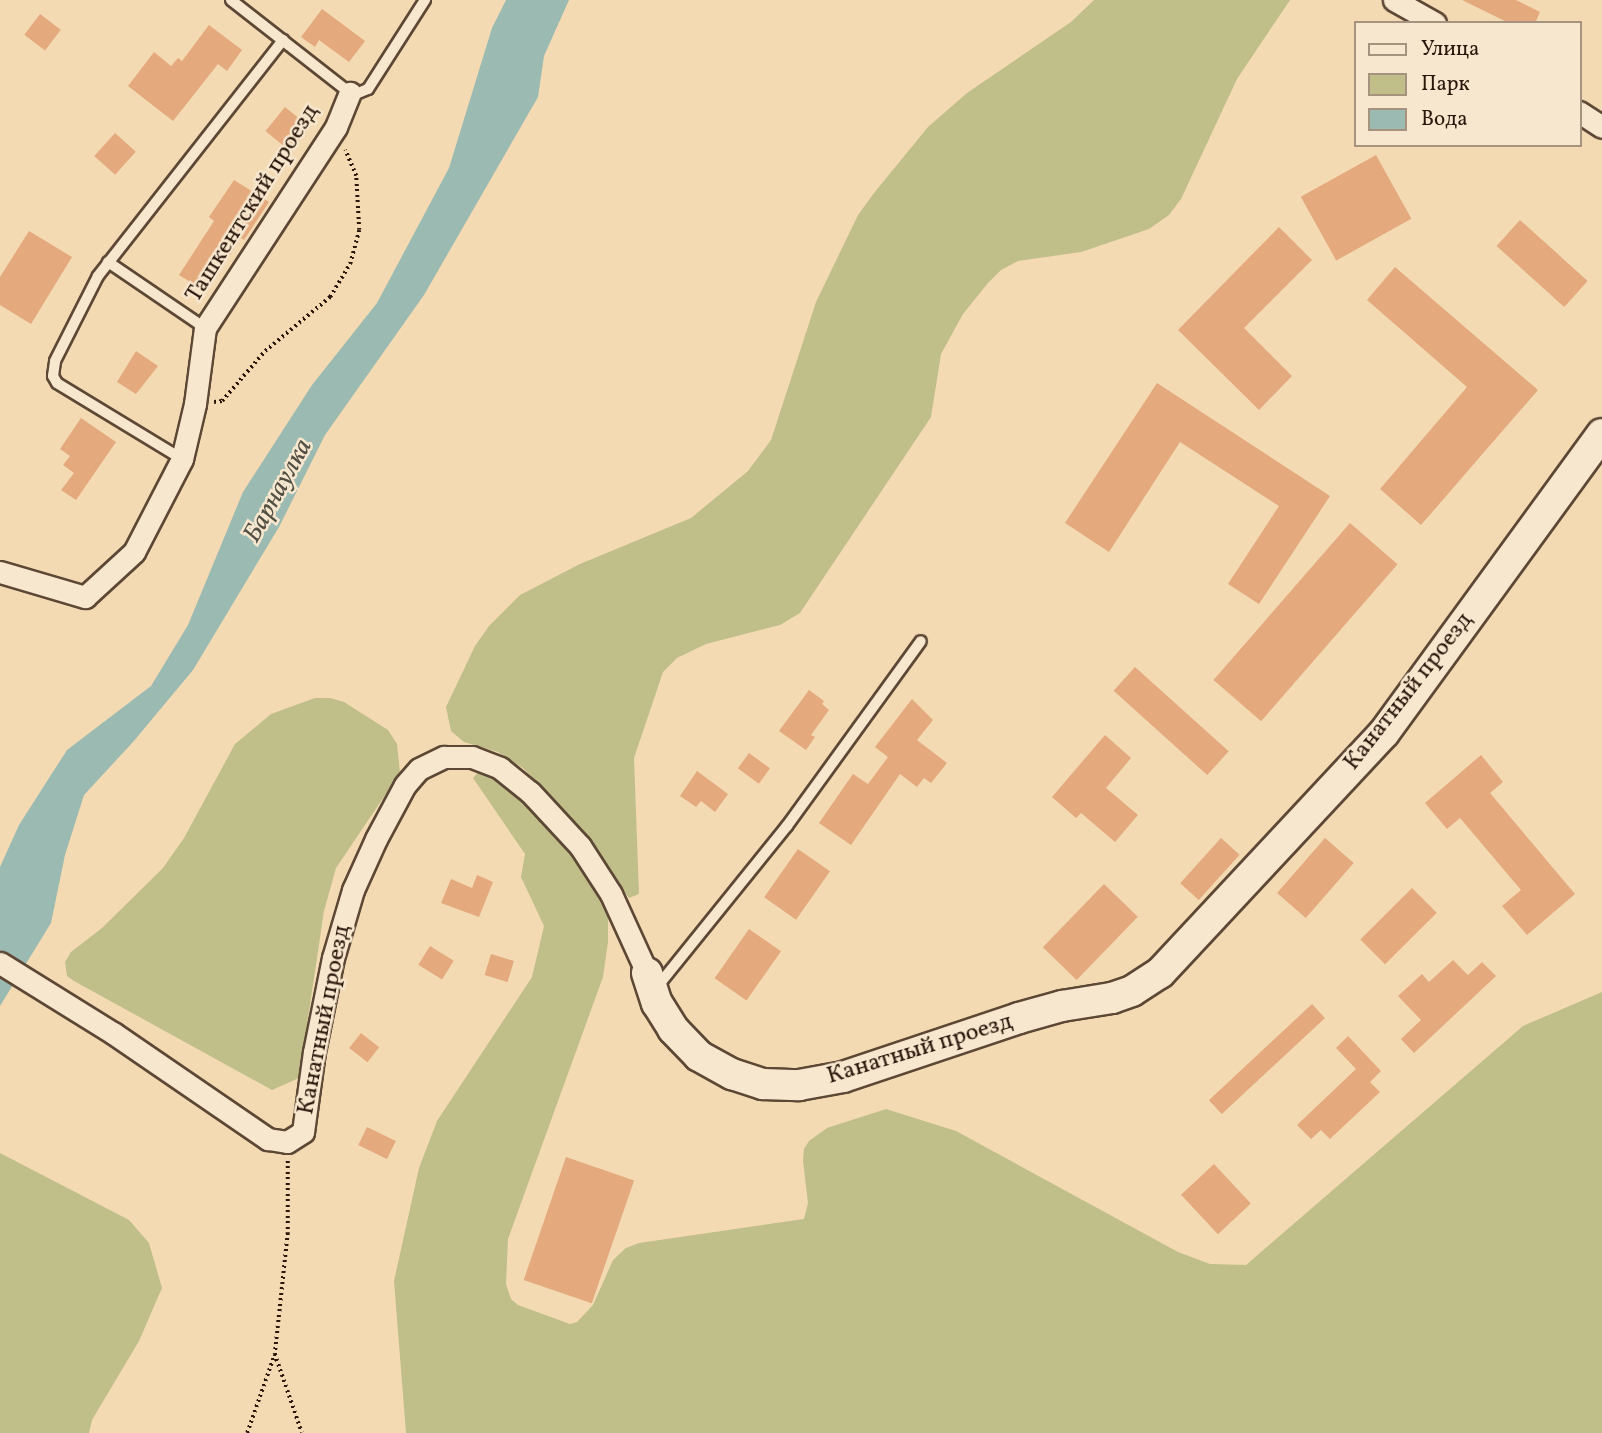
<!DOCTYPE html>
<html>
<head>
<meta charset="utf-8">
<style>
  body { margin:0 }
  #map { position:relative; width:1602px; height:1433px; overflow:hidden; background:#f3dab3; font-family:Vollkorn,serif }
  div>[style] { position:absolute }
  .green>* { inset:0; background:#c0be89 }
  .water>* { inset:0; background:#9bbab1 }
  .building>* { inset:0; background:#e4a97d; transform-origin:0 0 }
  .path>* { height:3.5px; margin-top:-1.75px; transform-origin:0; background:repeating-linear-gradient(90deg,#2b160b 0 2px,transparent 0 5.5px) }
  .roads { filter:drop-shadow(2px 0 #5d4735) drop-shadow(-2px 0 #5d4735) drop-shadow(0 2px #5d4735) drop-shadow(0 -2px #5d4735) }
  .lane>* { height:10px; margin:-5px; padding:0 5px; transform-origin:5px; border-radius:5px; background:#f7e7ce }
  .street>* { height:21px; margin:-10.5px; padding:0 10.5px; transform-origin:10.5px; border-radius:10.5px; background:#f7e7ce }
  .secondary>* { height:30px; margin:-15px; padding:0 15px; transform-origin:15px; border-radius:15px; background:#f7e7ce }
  span { translate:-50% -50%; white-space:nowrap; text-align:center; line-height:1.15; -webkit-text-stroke:5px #f7e7ce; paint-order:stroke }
  .street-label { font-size:24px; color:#2b160b }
  .water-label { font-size:26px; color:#524f45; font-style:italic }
  .legend { position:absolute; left:1354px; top:21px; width:228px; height:126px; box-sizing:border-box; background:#f7e7ce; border:2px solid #a59380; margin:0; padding:9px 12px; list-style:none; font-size:21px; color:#2b160b }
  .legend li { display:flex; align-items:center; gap:14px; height:35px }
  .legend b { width:35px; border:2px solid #a59380 }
</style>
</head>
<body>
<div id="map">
  <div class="green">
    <i style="clip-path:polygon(1094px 0,1290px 0,1237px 79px,1181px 199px,1169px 215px,1149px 229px,1081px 252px,1018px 261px,1001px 270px,988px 283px,963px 314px,941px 354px,931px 417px,800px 613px,780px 625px,706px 644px,677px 658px,663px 672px,634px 758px,639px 894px,629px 898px,551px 797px,523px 768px,498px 752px,464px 742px,451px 731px,446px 707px,475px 646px,489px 626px,520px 595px,580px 564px,691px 518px,748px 471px,771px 440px,816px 302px,858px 215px,874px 193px,928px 127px,967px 93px,1071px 22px)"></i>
    <i style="clip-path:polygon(315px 698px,330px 698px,344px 702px,388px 730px,397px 744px,400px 773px,336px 868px,324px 911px,299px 1078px,272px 1090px,74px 981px,67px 976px,65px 962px,71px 952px,102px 928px,163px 868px,184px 838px,235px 744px,271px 714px)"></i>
    <i style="clip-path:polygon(480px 770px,502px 780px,553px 826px,587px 874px,608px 910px,608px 942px,603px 977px,508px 1239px,506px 1284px,511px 1299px,518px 1305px,570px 1324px,577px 1322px,593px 1305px,613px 1260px,626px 1248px,639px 1243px,804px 1219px,808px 1203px,803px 1161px,804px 1149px,809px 1141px,827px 1128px,886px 1109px,956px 1131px,1178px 1252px,1210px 1264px,1246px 1265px,1523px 1026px,1602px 992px,1602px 1433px,406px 1433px,394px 1281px,419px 1168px,437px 1121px,532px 977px,544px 926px,521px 877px,525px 854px,473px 778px)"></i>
    <i style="clip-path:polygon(0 1153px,129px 1220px,149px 1243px,162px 1288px,139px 1341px,92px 1420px,89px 1433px,0 1433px)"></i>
  </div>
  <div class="water">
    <i style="clip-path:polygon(506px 0,569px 0,544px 56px,538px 97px,424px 295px,325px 435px,279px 527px,193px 670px,133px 742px,84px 795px,65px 855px,51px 923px,0 1006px,0 867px,19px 825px,67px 750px,151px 686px,188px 625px,243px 492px,312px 385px,377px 303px,449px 168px,492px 28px)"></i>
  </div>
  <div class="building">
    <i style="clip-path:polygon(1462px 0,1516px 0,1540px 12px,1535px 23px,1509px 23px)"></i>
    <i style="clip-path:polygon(322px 9px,365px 41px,349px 62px,319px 40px,315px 47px,301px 37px)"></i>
    <i style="left:40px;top:14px;width:26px;height:26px;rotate:37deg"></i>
    <i style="clip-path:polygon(209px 25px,242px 50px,227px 71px,218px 64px,173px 121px,128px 86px,154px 52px,171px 66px,178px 58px,182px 61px)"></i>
    <i style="left:285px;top:107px;width:32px;height:31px;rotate:39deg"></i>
    <i style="left:115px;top:133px;width:28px;height:31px;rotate:42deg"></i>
    <i style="left:1376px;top:155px;width:73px;height:86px;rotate:61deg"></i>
    <i style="clip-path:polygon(234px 180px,269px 202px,244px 240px,241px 238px,206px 292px,179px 275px,214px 221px,209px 217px)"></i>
    <i style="left:1520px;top:220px;width:91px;height:35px;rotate:42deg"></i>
    <i style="clip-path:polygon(1279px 227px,1312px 260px,1244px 328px,1292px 376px,1259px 410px,1178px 330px)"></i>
    <i style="clip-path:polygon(29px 231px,72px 257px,31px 324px,0 305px,0 277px)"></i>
    <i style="clip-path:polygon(1395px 267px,1538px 390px,1421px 525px,1380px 489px,1467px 387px,1367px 300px)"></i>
    <i style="clip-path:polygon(136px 351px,158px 366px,136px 394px,117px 382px)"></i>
    <i style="clip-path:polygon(1157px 383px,1330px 496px,1259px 604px,1228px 584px,1279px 506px,1180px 442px,1109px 552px,1065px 523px)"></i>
    <i style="clip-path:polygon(81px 418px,116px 442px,76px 500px,61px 490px,74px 473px,63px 465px,70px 456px,60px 449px)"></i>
    <i style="left:1350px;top:523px;width:63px;height:208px;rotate:41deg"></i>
    <i style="left:1135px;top:667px;width:126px;height:32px;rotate:42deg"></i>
    <i style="clip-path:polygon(809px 690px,824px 701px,822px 704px,829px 710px,811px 735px,815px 737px,806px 750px,779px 731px)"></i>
    <i style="clip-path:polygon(912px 699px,933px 720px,917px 740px,947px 763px,931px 783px,924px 778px,917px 787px,900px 774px,851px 845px,819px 823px,853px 774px,868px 784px,888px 757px,875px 747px)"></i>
    <i style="clip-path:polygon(1105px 735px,1131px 758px,1106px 788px,1138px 815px,1115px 842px,1081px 813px,1076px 818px,1052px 797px)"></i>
    <i style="left:749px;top:753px;width:26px;height:19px;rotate:36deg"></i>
    <i style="clip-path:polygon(1481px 755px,1503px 782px,1490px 793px,1575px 894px,1527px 935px,1502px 906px,1521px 890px,1460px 818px,1447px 829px,1425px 803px)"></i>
    <i style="clip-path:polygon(697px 771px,728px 794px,715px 812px,701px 801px,696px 807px,680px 796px)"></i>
    <i style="left:1221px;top:838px;width:25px;height:61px;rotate:42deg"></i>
    <i style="left:1325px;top:838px;width:38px;height:73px;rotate:41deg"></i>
    <i style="left:798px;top:849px;width:39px;height:59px;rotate:35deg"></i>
    <i style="clip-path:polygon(477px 875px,493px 882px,479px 917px,441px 903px,451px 879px,472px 888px)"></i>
    <i style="left:1104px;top:884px;width:47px;height:88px;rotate:44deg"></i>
    <i style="left:1412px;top:888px;width:35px;height:73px;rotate:45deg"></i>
    <i style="left:749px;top:929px;width:39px;height:60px;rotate:35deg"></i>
    <i style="left:430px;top:946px;width:28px;height:22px;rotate:32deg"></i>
    <i style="left:491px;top:954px;width:24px;height:22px;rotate:17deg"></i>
    <i style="clip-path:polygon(1453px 960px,1468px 975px,1482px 962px,1496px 976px,1414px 1053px,1401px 1039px,1421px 1020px,1398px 996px,1422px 974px,1429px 982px)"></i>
    <i style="left:1312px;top:1004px;width:19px;height:141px;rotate:47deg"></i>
    <i style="left:361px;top:1033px;width:23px;height:19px;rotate:38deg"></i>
    <i style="clip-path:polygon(1348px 1036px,1381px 1071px,1370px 1082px,1380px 1092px,1330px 1139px,1321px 1130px,1311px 1139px,1297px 1125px,1356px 1069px,1336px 1048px)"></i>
    <i style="left:367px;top:1127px;width:32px;height:20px;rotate:26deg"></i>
    <i style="left:566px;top:1157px;width:72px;height:130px;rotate:19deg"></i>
    <i style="left:1214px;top:1164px;width:54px;height:45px;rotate:47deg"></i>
  </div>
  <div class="path">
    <i style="left:214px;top:402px;width:8px;rotate:-7deg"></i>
    <i style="left:222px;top:401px;width:66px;rotate:-49.3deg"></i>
    <i style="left:265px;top:351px;width:85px;rotate:-39.7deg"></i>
    <i style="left:330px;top:297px;width:39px;rotate:-59deg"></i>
    <i style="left:350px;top:264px;width:35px;rotate:-75deg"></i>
    <i style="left:359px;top:230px;width:54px;rotate:-93.2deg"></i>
    <i style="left:356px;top:176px;width:28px;rotate:-113deg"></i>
    <i style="left:288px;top:1161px;width:72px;rotate:90deg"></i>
    <i style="left:288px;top:1233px;width:122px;rotate:96.1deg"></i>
    <i style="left:275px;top:1354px;width:83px;rotate:71.1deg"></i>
    <i style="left:247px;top:1433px;width:82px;rotate:-70.7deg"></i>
  </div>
  <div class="roads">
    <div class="lane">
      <i style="left:231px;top:0;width:151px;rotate:38deg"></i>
      <i style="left:350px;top:93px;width:6px;rotate:9deg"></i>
      <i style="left:356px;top:94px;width:13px;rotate:-23deg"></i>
      <i style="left:368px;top:89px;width:106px;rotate:-57.4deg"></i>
      <i style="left:108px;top:262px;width:117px;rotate:34.2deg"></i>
      <i style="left:182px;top:459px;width:146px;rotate:-148.7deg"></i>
      <i style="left:57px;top:383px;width:8px;rotate:-120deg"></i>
      <i style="left:53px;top:376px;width:15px;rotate:-82deg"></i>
      <i style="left:55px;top:361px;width:95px;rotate:-63.2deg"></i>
      <i style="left:98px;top:276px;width:300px;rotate:-51.9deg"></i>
      <i style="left:657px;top:987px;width:207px;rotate:-51.1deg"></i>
      <i style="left:787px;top:826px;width:228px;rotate:-54.1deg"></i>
    </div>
    <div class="street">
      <i style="left:1394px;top:0;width:47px;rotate:29.3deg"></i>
      <i style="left:1579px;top:112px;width:27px;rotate:33deg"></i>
      <i style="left:0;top:572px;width:89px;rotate:16.4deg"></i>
      <i style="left:85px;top:597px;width:67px;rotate:-42.6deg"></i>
      <i style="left:134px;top:552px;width:105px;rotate:-62.7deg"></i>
      <i style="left:182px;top:459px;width:57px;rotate:-76.7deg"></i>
      <i style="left:195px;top:404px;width:77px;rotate:-82.5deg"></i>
      <i style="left:205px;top:328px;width:240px;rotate:-56.9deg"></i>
      <i style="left:336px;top:127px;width:37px;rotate:-68deg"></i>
      <i style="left:0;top:963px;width:133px;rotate:31.8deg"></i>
      <i style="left:113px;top:1033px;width:188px;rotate:34.4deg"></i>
      <i style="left:268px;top:1139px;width:19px;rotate:9deg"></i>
      <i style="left:287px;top:1142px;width:19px;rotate:-32deg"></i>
      <i style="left:303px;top:1132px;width:81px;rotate:-82.2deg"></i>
      <i style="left:314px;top:1052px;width:96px;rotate:-78.6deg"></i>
      <i style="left:333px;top:958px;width:71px;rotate:-73.6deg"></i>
      <i style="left:353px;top:890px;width:56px;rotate:-65.7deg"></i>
      <i style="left:376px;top:839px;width:61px;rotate:-61.8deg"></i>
      <i style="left:405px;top:785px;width:21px;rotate:-49deg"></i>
      <i style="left:419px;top:769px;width:28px;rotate:-26deg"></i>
      <i style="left:444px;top:757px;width:28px"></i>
      <i style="left:472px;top:757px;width:30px;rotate:21deg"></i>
      <i style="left:500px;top:768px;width:38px;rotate:39deg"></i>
      <i style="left:530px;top:792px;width:74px;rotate:47.2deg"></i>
      <i style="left:580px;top:846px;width:57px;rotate:57.1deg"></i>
      <i style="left:611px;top:894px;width:87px;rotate:65.5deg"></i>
    </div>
    <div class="secondary">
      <i style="left:647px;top:973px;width:32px;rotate:72deg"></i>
      <i style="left:657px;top:1003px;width:31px;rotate:58deg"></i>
      <i style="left:673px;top:1029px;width:37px;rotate:46deg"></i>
      <i style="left:699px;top:1056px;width:38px;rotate:29deg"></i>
      <i style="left:732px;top:1074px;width:33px;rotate:18deg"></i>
      <i style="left:763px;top:1084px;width:36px;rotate:2deg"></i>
      <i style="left:799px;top:1085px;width:45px;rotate:-10.3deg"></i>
      <i style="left:843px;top:1077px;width:186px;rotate:-18.5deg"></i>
      <i style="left:1019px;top:1018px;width:45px;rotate:-15.6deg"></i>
      <i style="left:1062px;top:1006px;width:51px;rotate:-9.1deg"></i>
      <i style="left:1112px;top:998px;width:21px;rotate:-19deg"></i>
      <i style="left:1132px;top:991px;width:33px;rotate:-33deg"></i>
      <i style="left:1160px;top:973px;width:328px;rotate:-47deg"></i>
      <i style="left:1384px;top:733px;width:370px;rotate:-53.9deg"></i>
    </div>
  </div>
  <div class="street-label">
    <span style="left:253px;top:204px;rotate:-58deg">Ташкентский проезд</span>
    <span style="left:1409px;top:692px;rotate:-52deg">Канатный проезд</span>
    <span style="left:325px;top:1020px;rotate:-79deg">Канатный проезд</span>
    <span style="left:920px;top:1050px;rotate:-17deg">Канатный проезд</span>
  </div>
  <div class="water-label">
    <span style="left:279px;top:491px;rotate:-61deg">Барнаулка</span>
  </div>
  <ul class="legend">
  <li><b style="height:9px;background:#f7e7ce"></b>Улица</li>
  <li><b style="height:19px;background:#c0be89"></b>Парк</li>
  <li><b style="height:19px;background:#9bbab1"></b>Вода</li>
  </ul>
</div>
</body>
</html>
